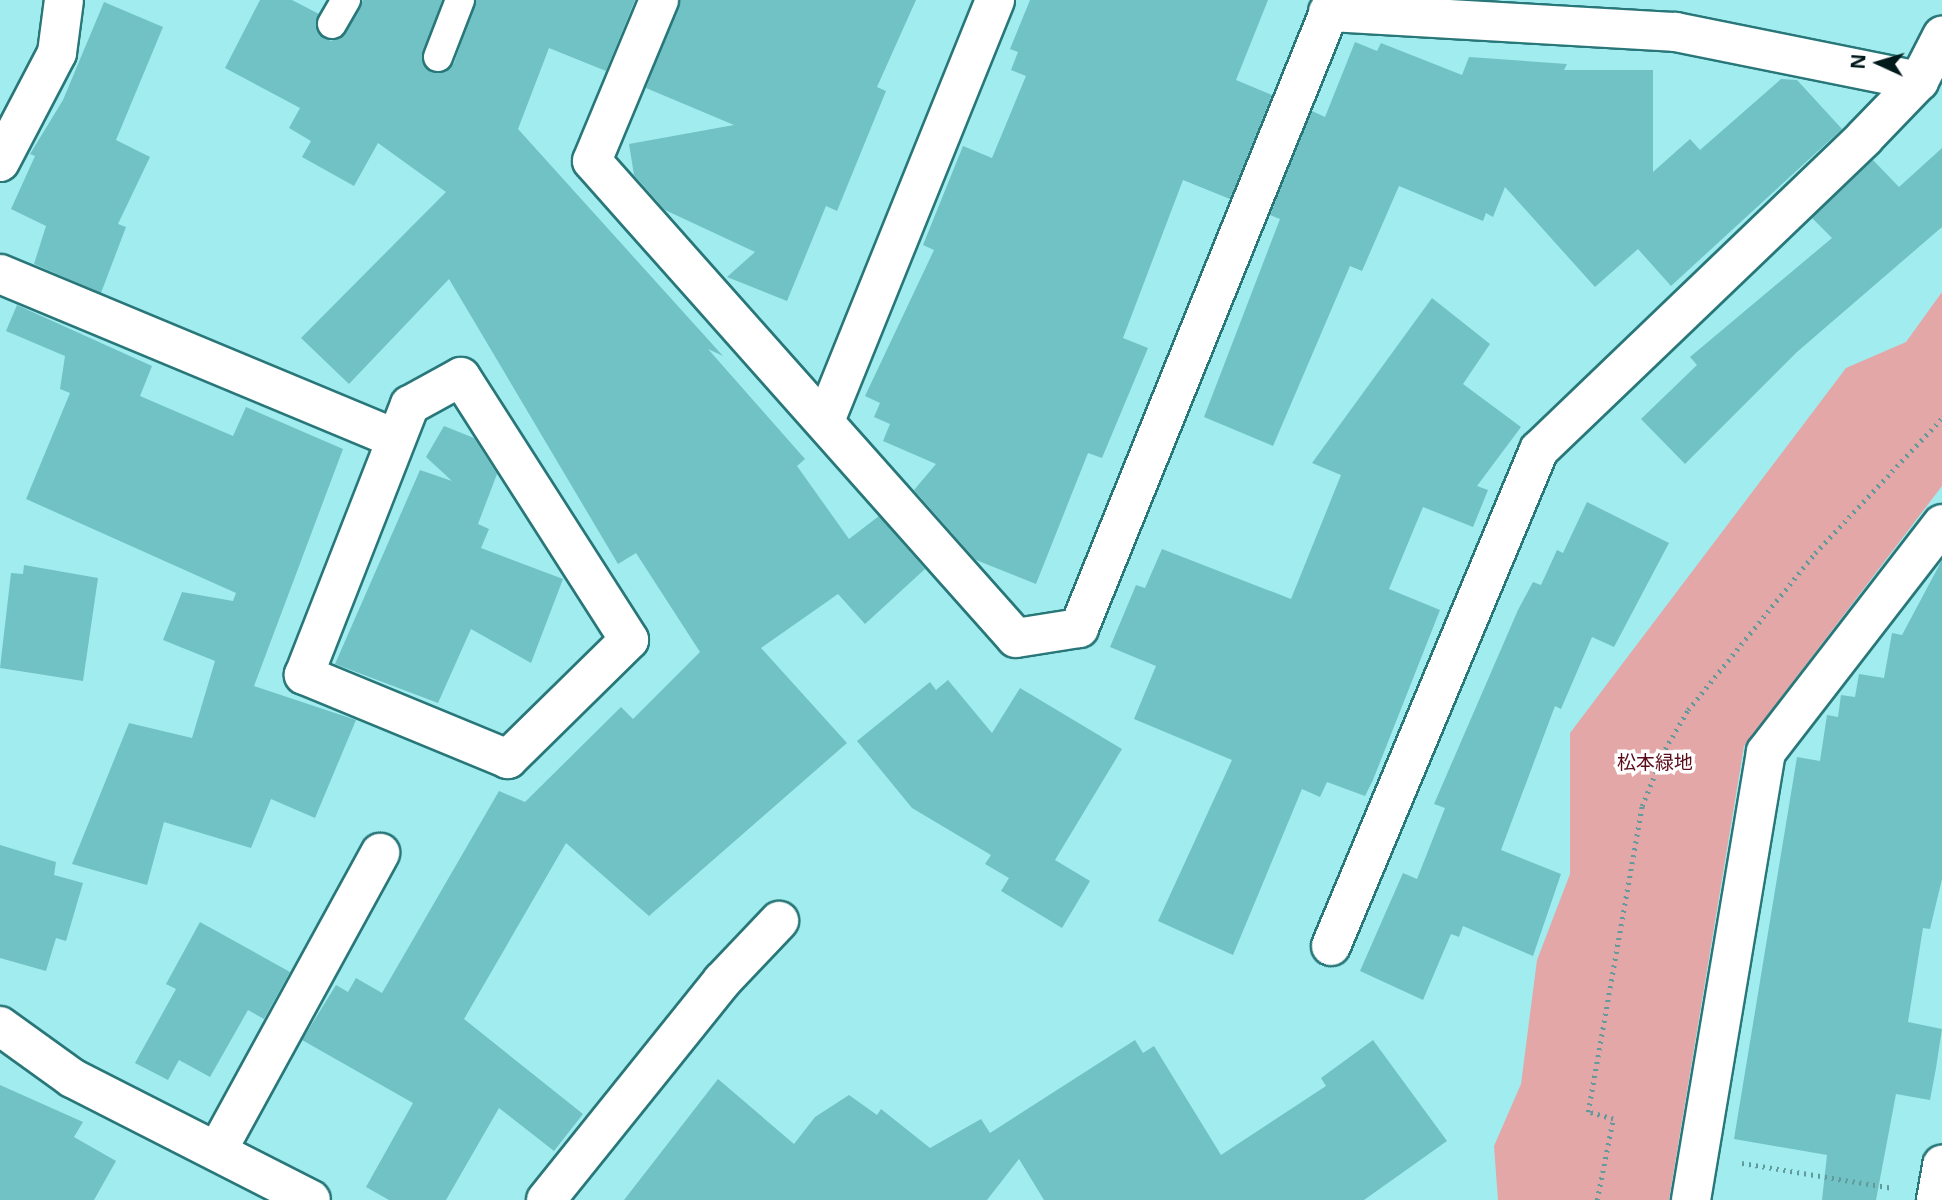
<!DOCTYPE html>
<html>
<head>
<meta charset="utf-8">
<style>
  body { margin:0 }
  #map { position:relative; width:1942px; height:1200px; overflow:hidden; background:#a1ecef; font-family:"Open Sans","Noto Sans JP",sans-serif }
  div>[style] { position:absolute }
  .green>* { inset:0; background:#e3a7a8 }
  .building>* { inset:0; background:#71c2c5 }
  .path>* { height:4.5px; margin-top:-2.25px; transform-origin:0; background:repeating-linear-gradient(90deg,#629a9c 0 2px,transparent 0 7px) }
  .roads { filter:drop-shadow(2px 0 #297779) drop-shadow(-2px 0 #297779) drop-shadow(0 2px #297779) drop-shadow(0 -2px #297779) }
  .service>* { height:28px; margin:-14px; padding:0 14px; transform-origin:14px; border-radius:14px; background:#fff }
  .minor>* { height:38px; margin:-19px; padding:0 19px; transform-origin:19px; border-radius:19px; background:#fff }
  span { translate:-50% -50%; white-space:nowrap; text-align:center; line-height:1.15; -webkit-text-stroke:7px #fefefe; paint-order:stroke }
  .park-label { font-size:19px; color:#5b0c19 }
  .north { position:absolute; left:1844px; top:28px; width:70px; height:70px; -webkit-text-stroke:5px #fefefe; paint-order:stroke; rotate:274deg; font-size:19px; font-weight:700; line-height:28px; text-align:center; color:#00191b }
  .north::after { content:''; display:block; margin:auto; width:24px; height:32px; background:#00191b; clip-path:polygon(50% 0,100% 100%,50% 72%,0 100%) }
</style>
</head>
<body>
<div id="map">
  <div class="green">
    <i style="clip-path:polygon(1942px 292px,1942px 486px,1744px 746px,1669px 1200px,1498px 1200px,1494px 1146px,1521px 1084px,1537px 960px,1570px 874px,1570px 733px,1846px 368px,1906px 342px)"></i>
  </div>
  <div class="building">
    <i style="clip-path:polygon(260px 0,292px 0,319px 14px,317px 32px,331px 41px,346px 32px,363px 0,442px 0,422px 59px,440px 73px,454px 63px,476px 0,635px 0,606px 71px,549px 48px,518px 129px,723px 356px,708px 349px,805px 459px,797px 466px,849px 539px,879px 516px,925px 569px,865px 624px,838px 594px,761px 648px,847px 743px,649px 916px,566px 843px,464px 1019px,583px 1114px,554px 1151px,499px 1108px,446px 1200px,389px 1200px,366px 1187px,413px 1103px,302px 1040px,336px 985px,348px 992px,356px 978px,382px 993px,499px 791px,525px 802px,621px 707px,633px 719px,700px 652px,636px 553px,618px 564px,449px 279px,349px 384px,301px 338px,446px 192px,378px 143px,354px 186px,302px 157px,311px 141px,289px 128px,300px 108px,225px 68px)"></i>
    <i style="clip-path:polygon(680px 0,916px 0,877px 87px,886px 91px,837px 211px,826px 206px,787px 301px,727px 277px,755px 252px,665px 210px,634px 175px,629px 144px,734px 125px,646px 88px)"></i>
    <i style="clip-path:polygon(1030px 0,1268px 0,1236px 80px,1272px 95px,1230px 199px,1183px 180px,1123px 338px,1148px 348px,1102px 458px,1088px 453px,1036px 584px,976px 560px,914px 490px,936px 464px,883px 441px,890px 424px,874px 417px,880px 403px,865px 396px,934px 250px,923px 245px,963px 146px,992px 158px,1026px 76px,1011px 70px,1018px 52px,1010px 49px)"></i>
    <i style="clip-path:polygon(104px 2px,163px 27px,116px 140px,150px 157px,118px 224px,126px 227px,101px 293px,34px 264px,46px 226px,11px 209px,35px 156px,30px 154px,63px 100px)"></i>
    <i style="clip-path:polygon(1355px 42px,1377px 51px,1381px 43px,1462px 75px,1469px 57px,1567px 64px,1564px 70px,1653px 70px,1653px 172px,1690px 139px,1700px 150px,1781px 79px,1797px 80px,1842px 129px,1671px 286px,1638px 249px,1595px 287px,1505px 187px,1493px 217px,1486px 213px,1483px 221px,1399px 186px,1362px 271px,1350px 266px,1273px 446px,1204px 417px,1280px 219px,1270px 215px,1312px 111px,1325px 117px)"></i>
    <i style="clip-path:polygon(1942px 148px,1942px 227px,1797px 352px,1685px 464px,1641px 419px,1697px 365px,1690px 357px,1832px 238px,1812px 218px,1873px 160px,1899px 187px)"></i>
    <i style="clip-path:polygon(1432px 298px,1490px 344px,1463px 384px,1521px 427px,1477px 486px,1488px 490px,1473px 527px,1423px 507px,1389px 589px,1440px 610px,1373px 780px,1365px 796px,1327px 782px,1320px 797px,1302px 789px,1233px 955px,1158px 921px,1232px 760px,1134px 719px,1156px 666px,1110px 647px,1136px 585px,1145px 588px,1162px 549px,1291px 599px,1341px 475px,1312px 463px)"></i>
    <i style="clip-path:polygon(17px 305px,152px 366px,140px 396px,233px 436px,246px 407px,343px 449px,254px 686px,356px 720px,315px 818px,271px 799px,251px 848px,164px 822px,147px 885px,72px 864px,129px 723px,192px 738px,215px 661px,163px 640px,182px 592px,233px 601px,236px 593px,26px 499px,70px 393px,60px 389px,65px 356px,6px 331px)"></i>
    <i style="clip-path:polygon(444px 426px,474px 438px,497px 474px,478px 524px,489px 529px,481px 548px,563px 579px,531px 663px,471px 629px,438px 703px,335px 664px,420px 470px,452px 481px,426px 457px)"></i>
    <i style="clip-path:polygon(1587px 502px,1669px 543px,1614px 647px,1592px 637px,1561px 709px,1555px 706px,1501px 850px,1561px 874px,1533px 956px,1463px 926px,1459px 937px,1451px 934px,1423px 1000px,1360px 971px,1403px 873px,1417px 879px,1445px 808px,1434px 804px,1518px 610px,1533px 582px,1541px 585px,1557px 550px,1563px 553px)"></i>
    <i style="clip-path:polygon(1942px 560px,1942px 879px,1930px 929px,1923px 928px,1908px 1022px,1942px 1029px,1936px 1068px,1930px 1100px,1896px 1094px,1876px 1200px,1822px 1200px,1827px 1155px,1734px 1139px,1797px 757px,1820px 761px,1827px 715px,1838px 717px,1841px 695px,1855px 697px,1859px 674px,1884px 678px,1892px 633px,1902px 635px)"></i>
    <i style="clip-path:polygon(24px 565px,98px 578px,83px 681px,0 668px,11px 573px,23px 574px)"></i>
    <i style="clip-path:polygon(948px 680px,992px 733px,1020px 688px,1122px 749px,1055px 860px,1090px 881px,1062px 928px,1001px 891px,1009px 878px,985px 864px,991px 855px,912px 808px,857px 741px,930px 682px,936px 690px)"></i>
    <i style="clip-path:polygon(0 845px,56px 862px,54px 875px,83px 883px,66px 941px,56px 938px,46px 971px,0 958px)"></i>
    <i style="clip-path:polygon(200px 922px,290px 972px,264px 1019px,248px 1010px,210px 1077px,179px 1060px,168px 1080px,135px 1063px,176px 989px,166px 984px)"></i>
    <i style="clip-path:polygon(1135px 1040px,1143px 1053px,1154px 1046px,1221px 1155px,1326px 1086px,1321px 1078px,1373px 1040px,1447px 1141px,1364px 1200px,1044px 1200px,1019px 1159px,987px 1200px,624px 1200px,718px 1079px,794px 1144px,815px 1117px,849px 1095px,877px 1115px,881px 1109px,930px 1148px,981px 1119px,990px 1133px)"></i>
    <i style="clip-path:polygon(0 1085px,83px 1122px,74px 1137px,116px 1161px,94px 1200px,0 1200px)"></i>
  </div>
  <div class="path">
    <i style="left:1742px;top:1163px;width:153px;rotate:9.4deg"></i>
    <i style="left:1597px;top:1200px;width:83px;rotate:-78.8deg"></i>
    <i style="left:1613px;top:1119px;width:26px;rotate:-164deg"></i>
    <i style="left:1588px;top:1112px;width:311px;rotate:-80deg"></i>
    <i style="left:1642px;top:806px;width:61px;rotate:-68deg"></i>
    <i style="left:1665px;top:749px;width:45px;rotate:-59.5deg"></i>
    <i style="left:1688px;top:710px;width:202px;rotate:-51deg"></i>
    <i style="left:1815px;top:553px;width:185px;rotate:-46.7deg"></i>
  </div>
  <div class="roads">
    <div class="service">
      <i style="left:332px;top:24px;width:28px;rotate:-60deg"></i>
      <i style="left:438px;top:57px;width:61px;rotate:-68.9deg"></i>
    </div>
    <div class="minor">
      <i style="left:659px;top:0;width:174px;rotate:112.6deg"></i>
      <i style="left:592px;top:161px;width:638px;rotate:48.37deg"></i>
      <i style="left:1016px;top:638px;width:64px;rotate:-9deg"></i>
      <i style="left:1079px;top:628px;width:678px;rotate:-67.9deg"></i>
      <i style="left:1328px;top:12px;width:348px;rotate:3.3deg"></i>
      <i style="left:1675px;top:32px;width:249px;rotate:11.4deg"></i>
      <i style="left:0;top:162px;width:123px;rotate:-62.4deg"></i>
      <i style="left:57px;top:53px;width:53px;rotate:-82.5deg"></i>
      <i style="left:0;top:274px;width:427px;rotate:22.6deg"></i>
      <i style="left:461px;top:377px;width:312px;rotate:57.4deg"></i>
      <i style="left:629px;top:640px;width:170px;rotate:135.5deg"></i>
      <i style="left:508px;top:759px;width:221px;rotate:-157.6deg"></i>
      <i style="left:304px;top:675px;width:290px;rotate:-68.6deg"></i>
      <i style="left:410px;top:405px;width:58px;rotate:-28.8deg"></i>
      <i style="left:825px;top:421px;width:454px;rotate:-68deg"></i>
      <i style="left:1331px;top:946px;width:538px;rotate:-67.25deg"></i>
      <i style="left:1539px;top:450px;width:451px;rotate:-43.8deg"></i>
      <i style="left:1864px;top:138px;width:79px;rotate:-46deg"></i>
      <i style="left:1919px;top:81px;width:51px;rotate:-62.9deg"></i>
      <i style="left:0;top:1026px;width:89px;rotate:35.8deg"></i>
      <i style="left:72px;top:1078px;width:268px;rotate:27deg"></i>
      <i style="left:217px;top:1151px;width:340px;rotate:-61.3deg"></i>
      <i style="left:546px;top:1200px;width:281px;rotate:-51.2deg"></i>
      <i style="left:722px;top:981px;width:83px;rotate:-46.5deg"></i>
      <i style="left:1691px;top:1200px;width:454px;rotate:-80.5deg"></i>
      <i style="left:1766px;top:752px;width:288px;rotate:-52.3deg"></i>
      <i style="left:1936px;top:1200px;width:36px;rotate:-80deg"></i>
    </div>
  </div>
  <div class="park-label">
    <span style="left:1655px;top:763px">松本緑地</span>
  </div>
  <div class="north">N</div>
</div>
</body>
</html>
